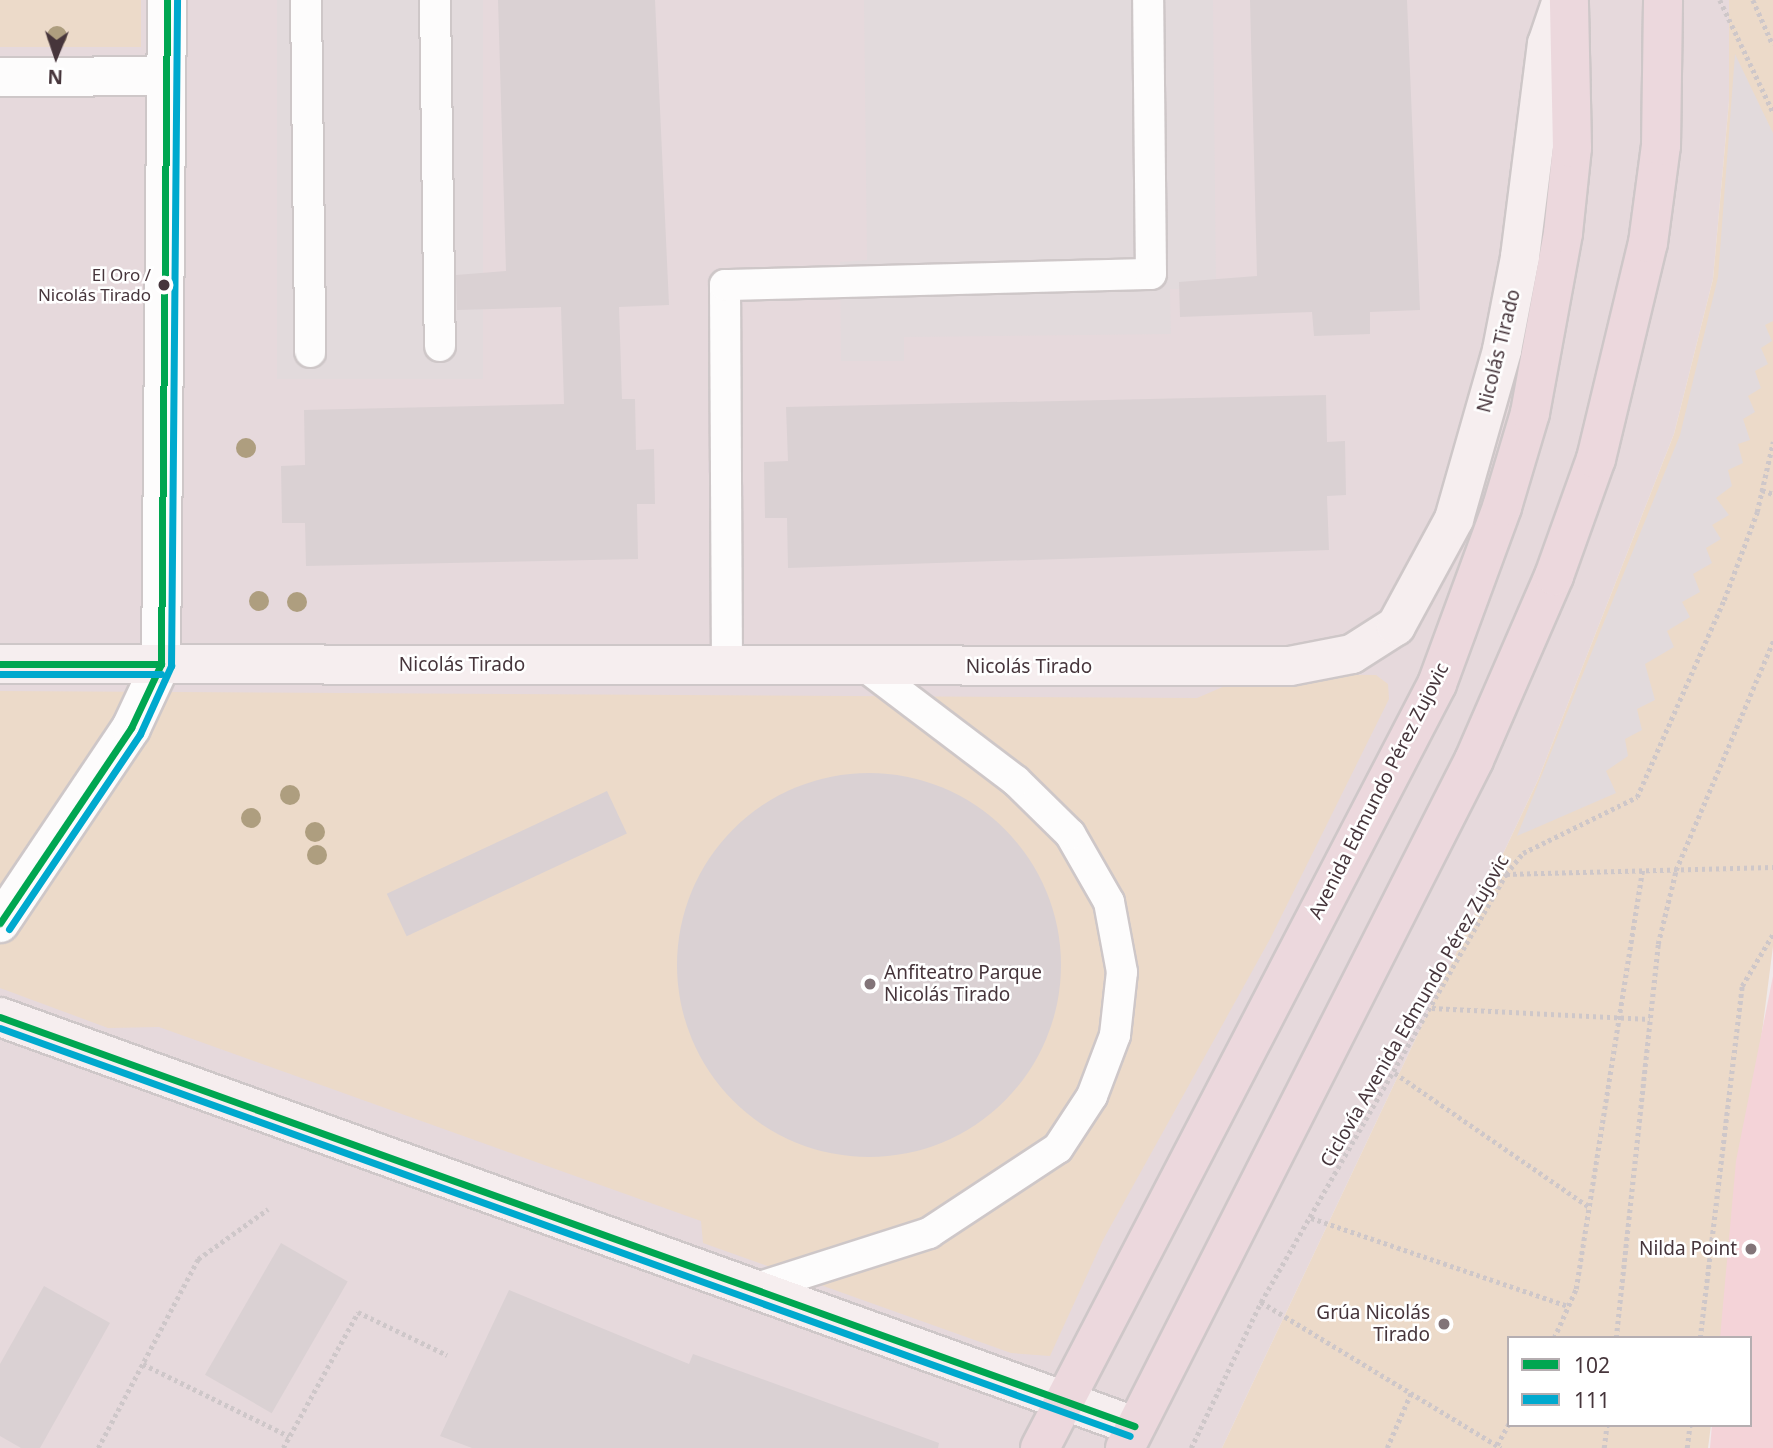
<!DOCTYPE html>
<html>
<head>
<meta charset="utf-8">
<style>
  body { margin:0 }
  #map { position:relative; width:1773px; height:1448px; overflow:hidden; background:#f0e9ea; font-family:"Noto Sans",sans-serif }
  div>[style] { position:absolute }
  .residential>* { inset:0; background:#e6d9dc }
  .green>* { inset:0; background:#ecdac9; transform-origin:0 0 }
  .sand>* { inset:0; background:#f4d3d8 }
  .parking>* { inset:0; background:#e2dadc; transform-origin:0 0 }
  .building>* { inset:0; background:#dad1d3; transform-origin:0 0 }
  .round { border-radius:50% }
  .path>* { height:4.5px; margin-top:-2.25px; transform-origin:0; background:repeating-linear-gradient(90deg,#cec7c9 0 3.5px,transparent 0 7px) }
  .roads { filter:drop-shadow(2px 0 #cec7c8) drop-shadow(-2px 0 #cec7c8) drop-shadow(0 2px #cec7c8) drop-shadow(0 -2px #cec7c8) }
  .lane>* { height:30px; margin:-15px; padding:0 15px; transform-origin:15px; border-radius:15px; background:#fdfcfc }
  .street>* { height:38px; margin:-19px; padding:0 19px; transform-origin:19px; border-radius:19px; background:#fdfcfc }
  .secondary>* { height:38px; margin:-19px; padding:0 19px; transform-origin:19px; border-radius:19px; background:#f6eeef }
  .highway>* { height:38px; margin:-19px; padding:0 19px; transform-origin:19px; border-radius:19px; background:#ecd8dd }
  .bus-1>* { height:7px; margin:-3.5px; padding:0 3.5px; transform-origin:3.5px; border-radius:3.5px; background:#00a651 }
  .bus-2>* { height:7px; margin:-3.5px; padding:0 3.5px; transform-origin:3.5px; border-radius:3.5px; background:#00a9ce }
  .trees>* { width:20px; height:20px; margin:-10px; border-radius:50%; background:#ae9e7f }
  .dots>* { width:19px; height:19px; translate:-50% -50%; box-sizing:border-box; border:4px solid #fff; border-radius:50% }
  span { translate:-50% -50%; white-space:nowrap; text-align:center; line-height:1.15; -webkit-text-stroke:5px #fff; paint-order:stroke }
  .bus-label { font-size:17px; color:#46353b }
  .right { translate:-100% -50%; text-align:right }
  .street-label { font-size:19px; color:#46353b }
  .poi-label { font-size:19px; color:#46353b }
  .left { translate:0 -50%; text-align:left }
  .legend { position:absolute; left:1507px; top:1336px; width:245px; height:91px; box-sizing:border-box; background:#fff; border:2px solid #b5aeb1; margin:0; padding:9px 12px; list-style:none; font-size:21px; color:#46353b }
  .legend li { display:flex; align-items:center; gap:14px; height:35px }
  .legend b { width:35px; border:2px solid #b5aeb1 }
  .north { position:absolute; left:21px; top:21px; width:70px; height:70px; -webkit-text-stroke:5px #fff; paint-order:stroke; rotate:182deg; font-size:19px; font-weight:700; line-height:28px; text-align:center; color:#46353b }
  .north::after { content:''; display:block; margin:auto; width:24px; height:32px; background:#46353b; clip-path:polygon(50% 0,100% 100%,50% 72%,0 100%) }
</style>
</head>
<body>
<div id="map">
  <div class="residential">
    <i style="clip-path:polygon(0 0,1729px 0,1729px 101px,1713px 279px,1674px 434px,1538px 780px,1222px 1448px,0 1448px)"></i>
  </div>
  <div class="green">
    <i style="left:0;top:0;width:141px;height:47px"></i>
    <i style="clip-path:polygon(1729px 0,1773px 0,1773px 946px,1723px 1338px,1509px 1338px,1509px 1425px,1711px 1425px,1708px 1448px,1222px 1448px,1538px 780px,1674px 434px,1713px 279px,1729px 101px)"></i>
    <i style="clip-path:polygon(1253px 674px,1376px 675px,1388px 684px,1389px 699px,1270px 939px,1103px 1240px,1050px 1356px,1011px 1353px,703px 1243px,701px 1221px,159px 1027px,108px 1028px,0 988px,0 691px,1197px 698px)"></i>
  </div>
  <div class="sand">
    <i style="clip-path:polygon(1773px 976px,1773px 1448px,1710px 1448px,1712px 1425px,1750px 1425px,1750px 1338px,1720px 1338px,1736px 1161px)"></i>
  </div>
  <div class="parking">
    <i style="left:277px;top:0;width:206px;height:379px"></i>
    <i style="clip-path:polygon(864px 0,1213px 0,1216px 289px,1170px 289px,1171px 334px,904px 337px,904px 361px,841px 361px,840px 262px,867px 260px)"></i>
    <i style="clip-path:polygon(1735px 54px,1773px 133px,1773px 321px,1765px 325px,1772px 341px,1761px 348px,1768px 364px,1755px 371px,1761px 388px,1748px 396px,1755px 412px,1743px 419px,1750px 440px,1738px 444px,1743px 463px,1728px 470px,1732px 486px,1716px 498px,1729px 515px,1712px 525px,1721px 539px,1706px 548px,1712px 563px,1693px 574px,1700px 592px,1682px 602px,1690px 617px,1667px 631px,1674px 647px,1645px 664px,1655px 700px,1637px 709px,1642px 730px,1625px 739px,1628px 756px,1606px 771px,1616px 793px,1517px 836px,1680px 435px,1718px 277px)"></i>
  </div>
  <div class="building">
    <i style="clip-path:polygon(498px 0,655px 0,669px 305px,619px 307px,622px 399px,635px 399px,636px 450px,654px 449px,655px 504px,637px 504px,638px 559px,306px 566px,305px 523px,282px 523px,281px 466px,305px 465px,304px 410px,564px 404px,561px 307px,457px 310px,456px 275px,506px 271px)"></i>
    <i style="clip-path:polygon(1250px 0,1407px 0,1420px 310px,1370px 312px,1370px 334px,1314px 336px,1312px 312px,1180px 317px,1179px 282px,1257px 276px)"></i>
    <i style="clip-path:polygon(1326px 395px,1327px 442px,1345px 441px,1346px 495px,1327px 496px,1329px 550px,788px 568px,787px 518px,765px 518px,764px 462px,788px 461px,786px 407px)"></i>
    <i class="round" style="left:677px;top:773px;width:384px;height:384px"></i>
    <i style="left:607px;top:791px;width:47px;height:243px;rotate:65deg"></i>
    <i style="left:281px;top:1243px;width:77px;height:152px;rotate:30deg"></i>
    <i style="clip-path:polygon(44px 1286px,110px 1323px,40px 1448px,21px 1448px,0 1436px,0 1364px)"></i>
    <i style="clip-path:polygon(509px 1290px,689px 1364px,693px 1354px,939px 1443px,938px 1448px,472px 1448px,440px 1436px)"></i>
  </div>
  <div class="path">
    <i style="left:1720px;top:0;width:124px;rotate:64.7deg"></i>
    <i style="left:1753px;top:0;width:49px;rotate:66deg"></i>
    <i style="left:1762px;top:490px;width:12px;rotate:20deg"></i>
    <i style="left:1506px;top:874px;width:267px;rotate:-1.5deg"></i>
    <i style="left:1432px;top:1008px;width:218px;rotate:2.9deg"></i>
    <i style="left:1395px;top:1073px;width:236px;rotate:34.6deg"></i>
    <i style="left:1311px;top:1218px;width:272px;rotate:18.9deg"></i>
    <i style="left:1261px;top:1302px;width:281px;rotate:31.3deg"></i>
    <i style="left:1554px;top:1338px;width:54px;rotate:-65.8deg"></i>
    <i style="left:1576px;top:1289px;width:424px;rotate:-81deg"></i>
    <i style="left:1616px;top:1338px;width:396px;rotate:-83.9deg"></i>
    <i style="left:1658px;top:944px;width:76px;rotate:-76.3deg"></i>
    <i style="left:1676px;top:870px;width:249px;rotate:-67deg"></i>
    <i style="left:1700px;top:1338px;width:354px;rotate:-83.2deg"></i>
    <i style="left:1742px;top:986px;width:61px;rotate:-59.2deg"></i>
    <i style="left:143px;top:1364px;width:163px;rotate:26.3deg"></i>
    <i style="left:1497px;top:1445px;width:25px;rotate:-61deg"></i>
    <i style="left:98px;top:1448px;width:214px;rotate:-62.1deg"></i>
    <i style="left:198px;top:1259px;width:86px;rotate:-35.5deg"></i>
    <i style="left:283px;top:1448px;width:155px;rotate:-61.1deg"></i>
    <i style="left:358px;top:1312px;width:99px;rotate:25.8deg"></i>
    <i style="left:1191px;top:1448px;width:162px;rotate:-64.4deg"></i>
    <i style="left:1261px;top:1302px;width:493px;rotate:-60.2deg"></i>
    <i style="left:1506px;top:874px;width:27px;rotate:-51deg"></i>
    <i style="left:1523px;top:853px;width:127px;rotate:-26.2deg"></i>
    <i style="left:1637px;top:797px;width:215px;rotate:-66.2deg"></i>
    <i style="left:1724px;top:600px;width:94px;rotate:-69.4deg"></i>
    <i style="left:1757px;top:512px;width:72px;rotate:-77.1deg"></i>
    <i style="left:1387px;top:1448px;width:60px;rotate:-66.4deg"></i>
    <i style="left:1604px;top:1448px;width:23px;rotate:-83deg"></i>
    <i style="left:1687px;top:1448px;width:23px;rotate:-83deg"></i>
  </div>
  <div class="roads">
    <div class="lane">
      <i style="left:306px;top:0;width:352px;rotate:89.3deg"></i>
      <i style="left:435px;top:0;width:346px;rotate:89.2deg"></i>
      <i style="left:727px;top:668px;width:383px;rotate:-90.3deg"></i>
      <i style="left:725px;top:285px;width:426px;rotate:-1.5deg"></i>
      <i style="left:1151px;top:274px;width:274px;rotate:-90.6deg"></i>
      <i style="left:757px;top:1288px;width:181px;rotate:-17.7deg"></i>
      <i style="left:929px;top:1233px;width:154px;rotate:-33.4deg"></i>
      <i style="left:1058px;top:1148px;width:62px;rotate:-56.8deg"></i>
      <i style="left:1092px;top:1096px;width:65px;rotate:-69.3deg"></i>
      <i style="left:1115px;top:1035px;width:63px;rotate:-83.7deg"></i>
      <i style="left:1122px;top:972px;width:71px;rotate:-100.5deg"></i>
      <i style="left:1109px;top:902px;width:78px;rotate:-119.8deg"></i>
      <i style="left:1070px;top:834px;width:76px;rotate:-135.5deg"></i>
      <i style="left:1016px;top:781px;width:188px;rotate:-142.8deg"></i>
    </div>
    <div class="street">
      <i style="left:0;top:77px;width:166px;rotate:-0.3deg"></i>
      <i style="left:0;top:923px;width:235px;rotate:-56.1deg"></i>
      <i style="left:131px;top:728px;width:71px;rotate:-64.9deg"></i>
      <i style="left:161px;top:664px;width:664px;rotate:-89.48deg"></i>
    </div>
    <div class="secondary">
      <i style="left:0;top:664px;width:1290px;rotate:0.09deg"></i>
      <i style="left:1290px;top:666px;width:63px;rotate:-11deg"></i>
      <i style="left:1352px;top:654px;width:52px;rotate:-32.5deg"></i>
      <i style="left:1396px;top:626px;width:122px;rotate:-61.5deg"></i>
      <i style="left:1454px;top:519px;width:176px;rotate:-74.1deg"></i>
      <i style="left:1502px;top:350px;width:95px;rotate:-79deg"></i>
      <i style="left:1520px;top:257px;width:215px;rotate:-82.8deg"></i>
      <i style="left:1547px;top:44px;width:46px;rotate:-71.2deg"></i>
      <i style="left:0;top:1017px;width:1206px;rotate:19.83deg"></i>
    </div>
    <div class="highway">
      <i style="left:1040px;top:1448px;width:861px;rotate:-62.54deg"></i>
      <i style="left:1437px;top:684px;width:189px;rotate:-69.8deg"></i>
      <i style="left:1502px;top:507px;width:98px;rotate:-73.4deg"></i>
      <i style="left:1530px;top:413px;width:183px;rotate:-79.6deg"></i>
      <i style="left:1563px;top:233px;width:85px;rotate:-84deg"></i>
      <i style="left:1572px;top:148px;width:148px;rotate:-91.2deg"></i>
      <i style="left:1125px;top:1448px;width:771px;rotate:-63.1deg"></i>
      <i style="left:1474px;top:760px;width:201px;rotate:-66.5deg"></i>
      <i style="left:1554px;top:576px;width:124px;rotate:-70.3deg"></i>
      <i style="left:1596px;top:459px;width:222px;rotate:-76.5deg"></i>
      <i style="left:1648px;top:243px;width:98px;rotate:-82.4deg"></i>
      <i style="left:1661px;top:146px;width:146px;rotate:-89.2deg"></i>
    </div>
  </div>
  <div class="bus-1">
    <i style="left:0;top:664px;width:161px"></i>
    <i style="left:0;top:923px;width:235px;rotate:-56.1deg"></i>
    <i style="left:131px;top:728px;width:71px;rotate:-64.9deg"></i>
    <i style="left:161px;top:664px;width:664px;rotate:-89.48deg"></i>
    <i style="left:0;top:1017px;width:1206px;rotate:19.83deg"></i>
  </div>
  <div class="bus-2">
    <i style="left:0;top:674px;width:161px"></i>
    <i style="left:9px;top:929px;width:235px;rotate:-56.1deg"></i>
    <i style="left:140px;top:734px;width:75px;rotate:-65.5deg"></i>
    <i style="left:171px;top:666px;width:666px;rotate:-89.48deg"></i>
    <i style="left:0;top:1028px;width:1201px;rotate:19.85deg"></i>
  </div>
  <div class="trees">
    <i style="left:57px;top:36px"></i>
    <i style="left:246px;top:448px"></i>
    <i style="left:259px;top:601px"></i>
    <i style="left:297px;top:602px"></i>
    <i style="left:290px;top:795px"></i>
    <i style="left:251px;top:818px"></i>
    <i style="left:315px;top:832px"></i>
    <i style="left:317px;top:855px"></i>
  </div>
  <div class="dots">
    <i style="left:164px;top:285px;background:#46353b"></i>
    <i style="left:870px;top:984px;background:#827478"></i>
    <i style="left:1751px;top:1249px;background:#827478"></i>
    <i style="left:1444px;top:1324px;background:#827478"></i>
  </div>
  <div class="bus-label">
    <span class="right" style="left:151px;top:285px">El Oro /<br>Nicolás Tirado</span>
  </div>
  <div class="street-label">
    <span style="left:1499px;top:351px;rotate:-76deg">Nicolás Tirado</span>
    <span style="left:462px;top:665px">Nicolás Tirado</span>
    <span style="left:1029px;top:667px">Nicolás Tirado</span>
    <span style="left:1379px;top:791px;rotate:-63deg">Avenida Edmundo Pérez Zujovic</span>
    <span style="left:1415px;top:1011px;rotate:-60deg">Ciclovía Avenida Edmundo Pérez Zujovic</span>
  </div>
  <div class="poi-label">
    <span class="left" style="left:884px;top:984px">Anfiteatro Parque<br>Nicolás Tirado</span>
    <span class="right" style="left:1737px;top:1249px">Nilda Point</span>
    <span class="right" style="left:1430px;top:1324px">Grúa Nicolás<br>Tirado</span>
  </div>
  <ul class="legend">
  <li><b style="height:9px;background:#00a651"></b>102</li>
  <li><b style="height:9px;background:#00a9ce"></b>111</li>
  </ul>
  <div class="north">N</div>
</div>
</body>
</html>
